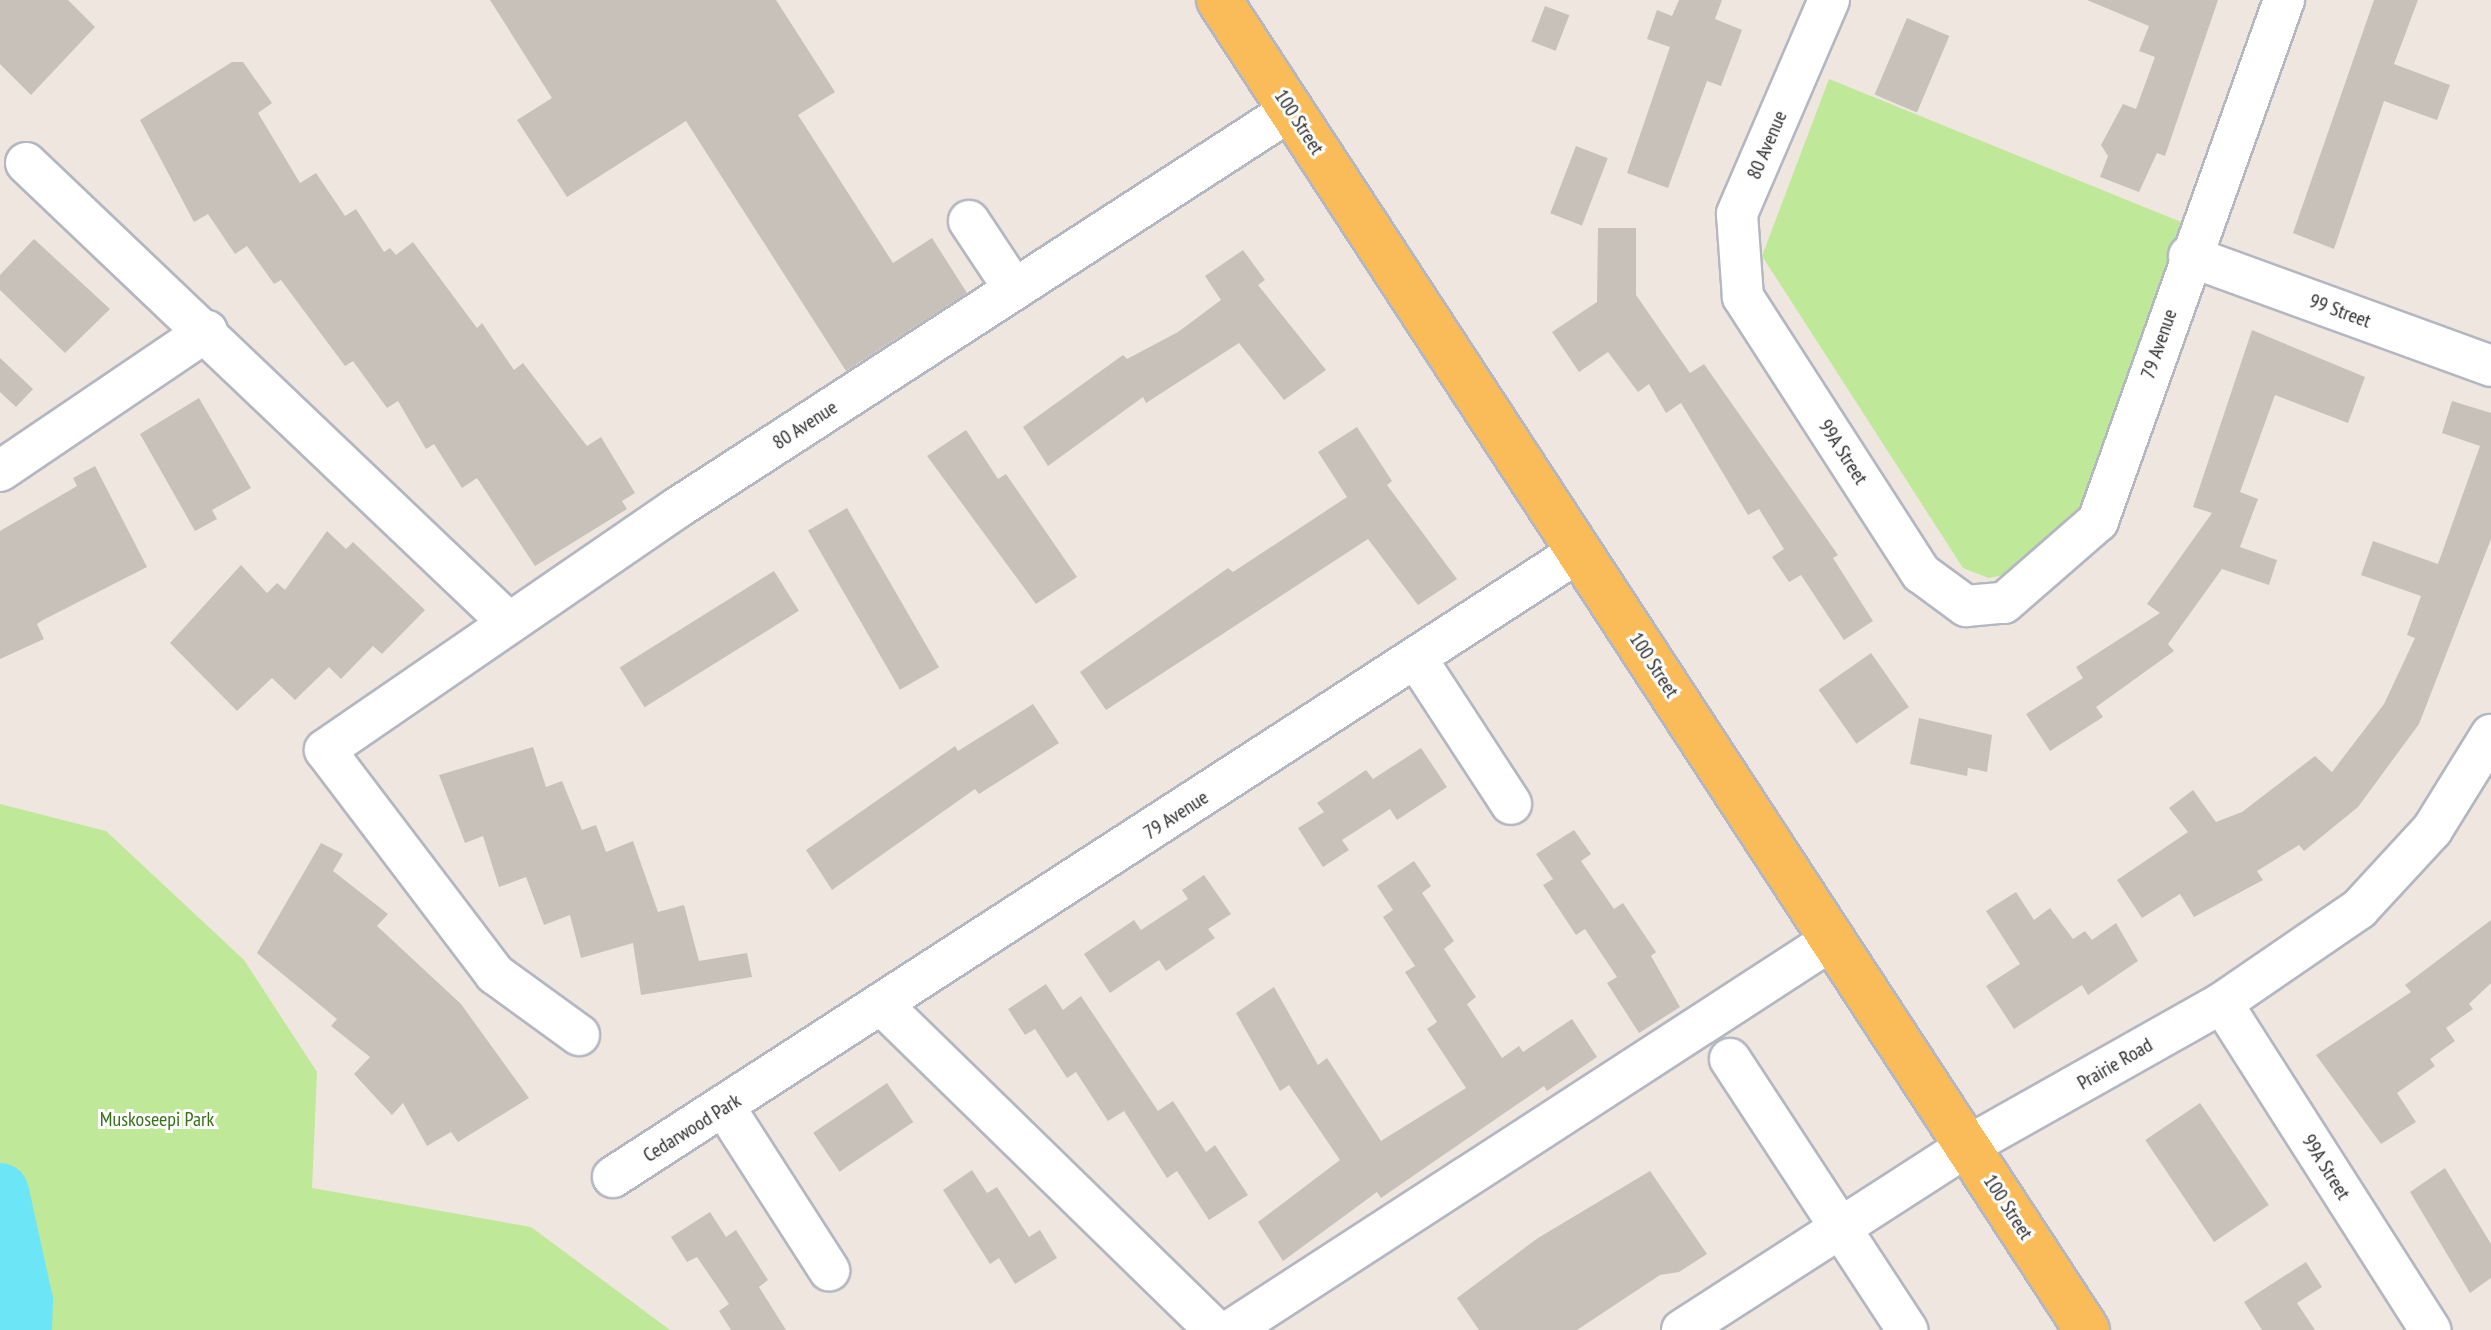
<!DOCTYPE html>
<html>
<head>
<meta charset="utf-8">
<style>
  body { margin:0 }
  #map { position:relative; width:2491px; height:1330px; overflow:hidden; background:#efe6df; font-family:"PT Sans Narrow",sans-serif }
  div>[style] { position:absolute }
  .green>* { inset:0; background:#bfe898 }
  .river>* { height:58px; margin:-29px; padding:0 29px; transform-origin:29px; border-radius:29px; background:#6ce6f6 }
  .building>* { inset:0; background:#c8c1ba; transform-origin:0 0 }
  .roads { filter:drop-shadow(2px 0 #b3b7c1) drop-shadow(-2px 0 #b3b7c1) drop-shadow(0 2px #b3b7c1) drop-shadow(0 -2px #b3b7c1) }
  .minor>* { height:40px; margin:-20px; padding:0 20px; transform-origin:20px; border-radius:20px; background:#fff }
  .major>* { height:44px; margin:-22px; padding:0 22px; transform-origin:22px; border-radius:22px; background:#f9bc59 }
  span { translate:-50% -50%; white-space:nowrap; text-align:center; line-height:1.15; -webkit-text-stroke:6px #fff; paint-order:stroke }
  .street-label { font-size:20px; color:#2d2d2d }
  .park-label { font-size:20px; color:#367116 }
</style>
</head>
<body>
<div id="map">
  <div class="green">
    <i style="clip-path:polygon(1829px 79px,2186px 224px,2082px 504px,2053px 542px,2013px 573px,1989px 578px,1963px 568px,1762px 256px)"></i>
    <i style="clip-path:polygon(0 804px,106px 831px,244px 960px,317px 1072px,312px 1188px,531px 1227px,670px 1330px,0 1330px)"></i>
  </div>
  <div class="river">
    <i style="left:0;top:1192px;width:112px;rotate:77.6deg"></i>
    <i style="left:24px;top:1301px;width:29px;rotate:92deg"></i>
  </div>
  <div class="building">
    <i style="clip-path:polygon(0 0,68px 0,95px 27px,31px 95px,0 64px)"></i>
    <i style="clip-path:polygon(490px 0,776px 0,835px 92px,798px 115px,893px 263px,932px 238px,967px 293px,846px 371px,686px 121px,567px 197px,517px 120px,552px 98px)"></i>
    <i style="clip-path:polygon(1679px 0,1722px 0,1715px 19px,1742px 30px,1721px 86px,1707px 81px,1668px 188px,1627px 173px,1670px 47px,1647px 39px,1657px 10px,1672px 16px)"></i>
    <i style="clip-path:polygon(2087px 0,2218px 0,2165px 156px,2157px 153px,2139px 192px,2100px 177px,2108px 156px,2101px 145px,2123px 104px,2136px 109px,2155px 57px,2139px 51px,2149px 26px)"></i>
    <i style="clip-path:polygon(2374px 0,2418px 0,2394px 64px,2450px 85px,2437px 120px,2384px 101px,2334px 249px,2293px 233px)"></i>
    <i style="left:1545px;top:6px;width:26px;height:38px;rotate:21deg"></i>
    <i style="left:1907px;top:18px;width:46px;height:83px;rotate:23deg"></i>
    <i style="clip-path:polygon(232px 62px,243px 62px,272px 103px,258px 113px,300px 183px,316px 173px,345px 216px,356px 209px,384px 252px,390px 248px,396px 255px,413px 242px,477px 328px,482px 323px,514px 370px,523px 363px,587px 446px,601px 437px,635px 493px,622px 501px,627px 509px,535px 566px,477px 478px,462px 488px,434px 444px,426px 449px,398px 401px,387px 408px,353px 361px,345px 366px,281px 280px,274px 284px,247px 246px,235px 254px,208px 214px,194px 222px,140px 120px)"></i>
    <i style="left:1576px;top:146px;width:34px;height:72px;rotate:21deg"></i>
    <i style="clip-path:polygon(1598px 228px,1636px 228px,1636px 295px,1690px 373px,1704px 364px,1838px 555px,1833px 558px,1873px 621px,1844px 640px,1801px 575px,1789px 582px,1772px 557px,1784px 549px,1759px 509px,1748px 515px,1681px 403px,1666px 413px,1649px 384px,1638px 392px,1608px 352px,1579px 372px,1552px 332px,1597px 302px)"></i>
    <i style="clip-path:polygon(34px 239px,110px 309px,65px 353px,0 290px,0 275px)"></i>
    <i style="clip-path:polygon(1243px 250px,1265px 280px,1258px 285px,1326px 370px,1284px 400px,1239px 343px,1146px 403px,1143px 397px,1048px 466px,1023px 427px,1123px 355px,1127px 359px,1178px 332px,1221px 300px,1205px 276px)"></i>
    <i style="clip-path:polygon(2252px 330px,2365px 377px,2348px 423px,2275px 395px,2240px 492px,2258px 499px,2240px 547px,2277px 560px,2269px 585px,2222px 569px,2168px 644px,2174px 651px,2096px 707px,2103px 717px,2050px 751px,2026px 714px,2083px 678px,2076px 667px,2160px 613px,2147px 604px,2212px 513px,2193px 507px)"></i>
    <i style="clip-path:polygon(0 358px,33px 389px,16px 407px,0 392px)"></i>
    <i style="clip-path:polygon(199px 398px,251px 488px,212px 510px,217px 519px,195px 531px,140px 434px)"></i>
    <i style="clip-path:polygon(2452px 401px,2491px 413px,2491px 539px,2419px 724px,2358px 807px,2304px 851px,2299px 845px,2257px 871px,2263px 880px,2194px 917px,2180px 894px,2142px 918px,2117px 880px,2188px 832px,2169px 808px,2193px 790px,2216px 822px,2242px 812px,2315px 756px,2332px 772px,2384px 704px,2415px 638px,2407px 635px,2421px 596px,2361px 575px,2373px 541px,2438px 564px,2480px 446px,2442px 433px)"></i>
    <i style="clip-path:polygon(1357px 427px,1392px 481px,1387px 485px,1457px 579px,1418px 605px,1368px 539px,1106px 710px,1080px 672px,1228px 568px,1233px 572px,1347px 497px,1318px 452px)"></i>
    <i style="clip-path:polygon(966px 430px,998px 479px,1006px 474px,1077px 577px,1036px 604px,927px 456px)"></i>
    <i style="clip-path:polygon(95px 466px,147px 567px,43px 620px,37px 624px,44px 639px,0 659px,0 531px,77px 486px,73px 478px)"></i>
    <i style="left:847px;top:508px;width:184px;height:45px;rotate:60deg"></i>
    <i style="clip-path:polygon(327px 531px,346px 549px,353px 542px,425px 610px,382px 654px,373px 646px,341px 679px,329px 667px,295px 700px,272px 678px,237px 711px,170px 643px,241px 565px,267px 593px,277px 583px,285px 590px)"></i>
    <i style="left:774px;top:571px;width:47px;height:182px;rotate:58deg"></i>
    <i style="left:1871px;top:653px;width:66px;height:64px;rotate:55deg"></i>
    <i style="clip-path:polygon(1033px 704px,1059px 743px,979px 794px,975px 789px,832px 890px,806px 850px,955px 746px,958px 751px)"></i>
    <i style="clip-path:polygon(1919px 718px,1992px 735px,1987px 772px,1968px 768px,1967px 776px,1910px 764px)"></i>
    <i style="clip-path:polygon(533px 747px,546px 787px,562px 781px,582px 830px,596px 825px,606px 852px,633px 841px,658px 912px,684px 905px,699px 961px,747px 953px,752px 977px,641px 995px,633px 943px,581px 958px,570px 915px,544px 925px,526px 877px,499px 887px,483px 836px,465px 843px,439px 775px)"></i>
    <i style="clip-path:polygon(1421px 748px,1447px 787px,1397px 820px,1390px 809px,1342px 840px,1349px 850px,1323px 867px,1298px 828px,1324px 812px,1317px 803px,1366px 770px,1373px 779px)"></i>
    <i style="clip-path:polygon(1574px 830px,1591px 854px,1581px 861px,1614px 909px,1623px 903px,1656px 952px,1651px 956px,1680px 1007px,1639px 1033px,1607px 983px,1617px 977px,1585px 929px,1576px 935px,1543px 885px,1553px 879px,1536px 854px)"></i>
    <i style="clip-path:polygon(321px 843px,343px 854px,333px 871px,388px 914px,377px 926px,461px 1004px,529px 1098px,458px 1142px,451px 1132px,427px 1146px,403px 1103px,392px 1115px,354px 1074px,370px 1057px,331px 1026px,337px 1019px,257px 953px)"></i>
    <i style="clip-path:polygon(1414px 861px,1431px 886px,1422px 893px,1454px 941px,1444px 949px,1476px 997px,1467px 1004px,1502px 1058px,1519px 1046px,1523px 1052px,1572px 1019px,1597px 1057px,1547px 1091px,1544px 1086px,1381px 1198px,1377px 1192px,1283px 1261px,1258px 1222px,1340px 1160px,1289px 1085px,1280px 1091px,1236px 1013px,1274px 987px,1318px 1065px,1327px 1058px,1381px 1141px,1466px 1088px,1427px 1029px,1437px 1022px,1405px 972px,1415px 966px,1383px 917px,1393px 910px,1377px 886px)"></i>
    <i style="clip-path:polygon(1204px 875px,1231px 914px,1208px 929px,1215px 938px,1166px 971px,1159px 960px,1110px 993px,1084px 954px,1134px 920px,1141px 930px,1188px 899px,1182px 890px)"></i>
    <i style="clip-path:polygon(2016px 892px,2034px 920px,2050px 908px,2073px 939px,2085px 931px,2092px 940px,2116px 923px,2138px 961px,2088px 995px,2082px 985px,2014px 1029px,1986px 986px,2020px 964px,1986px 911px)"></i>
    <i style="clip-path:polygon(2491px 920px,2491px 983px,2469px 1004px,2473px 1009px,2446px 1028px,2455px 1041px,2430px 1059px,2435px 1066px,2397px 1093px,2416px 1122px,2381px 1144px,2316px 1055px,2411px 992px,2405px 985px)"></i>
    <i style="clip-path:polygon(1046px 984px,1063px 1010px,1081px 996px,1158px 1111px,1173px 1101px,1206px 1152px,1215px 1145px,1248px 1195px,1209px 1220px,1177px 1171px,1167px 1178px,1124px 1111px,1108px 1121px,1076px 1072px,1067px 1078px,1035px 1029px,1025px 1035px,1008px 1009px)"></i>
    <i style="left:887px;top:1083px;width:47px;height:89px;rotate:56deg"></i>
    <i style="left:2200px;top:1103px;width:123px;height:66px;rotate:56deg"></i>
    <i style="clip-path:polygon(2445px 1168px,2491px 1244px,2491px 1278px,2470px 1293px,2410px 1192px)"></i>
    <i style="clip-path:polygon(972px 1170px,987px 1193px,997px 1187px,1029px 1237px,1040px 1230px,1057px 1258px,1015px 1284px,999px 1258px,990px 1264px,943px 1190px)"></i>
    <i style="clip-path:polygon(1650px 1171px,1707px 1254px,1679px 1272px,1660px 1275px,1577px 1330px,1479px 1330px,1457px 1298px,1538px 1238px)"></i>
    <i style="clip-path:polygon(710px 1212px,726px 1237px,736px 1230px,768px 1280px,759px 1287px,786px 1330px,731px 1330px,719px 1311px,729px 1304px,697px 1257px,687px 1262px,671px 1237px)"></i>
    <i style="clip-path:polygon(2306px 1262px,2322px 1287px,2297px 1303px,2315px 1330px,2262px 1330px,2244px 1302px)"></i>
  </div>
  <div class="roads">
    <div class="minor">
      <i style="left:1829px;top:0;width:233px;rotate:113.3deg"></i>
      <i style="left:1737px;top:214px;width:83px;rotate:85.9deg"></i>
      <i style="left:1743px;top:297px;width:328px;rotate:57.2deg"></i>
      <i style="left:1921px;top:573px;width:56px;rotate:36.3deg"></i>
      <i style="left:1966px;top:606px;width:38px;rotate:-5deg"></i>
      <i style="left:2004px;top:603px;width:125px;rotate:-41.1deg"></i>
      <i style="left:2098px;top:521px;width:553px;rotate:-70.35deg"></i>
      <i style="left:26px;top:163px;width:667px;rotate:43.6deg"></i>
      <i style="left:969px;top:221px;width:82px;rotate:56.5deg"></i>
      <i style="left:2189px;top:256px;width:321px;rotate:20deg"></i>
      <i style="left:0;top:471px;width:250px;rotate:-34.1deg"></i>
      <i style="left:1416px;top:658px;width:174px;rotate:56.9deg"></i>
      <i style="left:2222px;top:1003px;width:388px;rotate:57.5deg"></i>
      <i style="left:883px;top:1006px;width:464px;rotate:44.3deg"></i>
      <i style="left:579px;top:1035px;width:104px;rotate:-144deg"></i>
      <i style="left:495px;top:974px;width:281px;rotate:-127.2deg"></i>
      <i style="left:325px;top:750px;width:427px;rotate:-34.5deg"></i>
      <i style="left:677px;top:508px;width:732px;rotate:-32.95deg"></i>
      <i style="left:1730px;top:1059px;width:324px;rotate:56.8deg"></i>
      <i style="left:725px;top:1108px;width:193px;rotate:57.3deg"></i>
      <i style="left:613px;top:1177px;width:1152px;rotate:-32.92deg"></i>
      <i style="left:1231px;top:1330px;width:718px;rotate:-33deg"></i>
      <i style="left:1682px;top:1330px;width:340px;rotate:-32.8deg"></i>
      <i style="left:1968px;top:1146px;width:291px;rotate:-29.4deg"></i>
      <i style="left:2222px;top:1003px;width:166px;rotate:-34.5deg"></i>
      <i style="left:2359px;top:909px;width:108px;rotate:-47.3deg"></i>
      <i style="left:2432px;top:830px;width:112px;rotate:-58.2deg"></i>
    </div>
    <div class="major">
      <i style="left:1219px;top:0;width:1588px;rotate:56.87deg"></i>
    </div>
  </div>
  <div class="street-label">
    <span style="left:1299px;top:122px;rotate:57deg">100 Street</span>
    <span style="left:1767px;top:145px;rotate:-67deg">80 Avenue</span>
    <span style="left:2340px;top:311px;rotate:20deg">99 Street</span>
    <span style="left:2159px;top:344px;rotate:-71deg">79 Avenue</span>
    <span style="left:805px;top:425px;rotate:-33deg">80 Avenue</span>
    <span style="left:1843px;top:452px;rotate:57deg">99A Street</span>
    <span style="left:1654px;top:665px;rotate:57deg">100 Street</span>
    <span style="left:1176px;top:815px;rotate:-33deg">79 Avenue</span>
    <span style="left:2115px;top:1064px;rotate:-30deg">Prairie Road</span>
    <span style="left:692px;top:1128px;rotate:-32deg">Cedarwood Park</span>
    <span style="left:2326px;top:1167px;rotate:58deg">99A Street</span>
    <span style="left:2008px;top:1207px;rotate:57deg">100 Street</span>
  </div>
  <div class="park-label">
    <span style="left:157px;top:1119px">Muskoseepi Park</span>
  </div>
</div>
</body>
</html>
